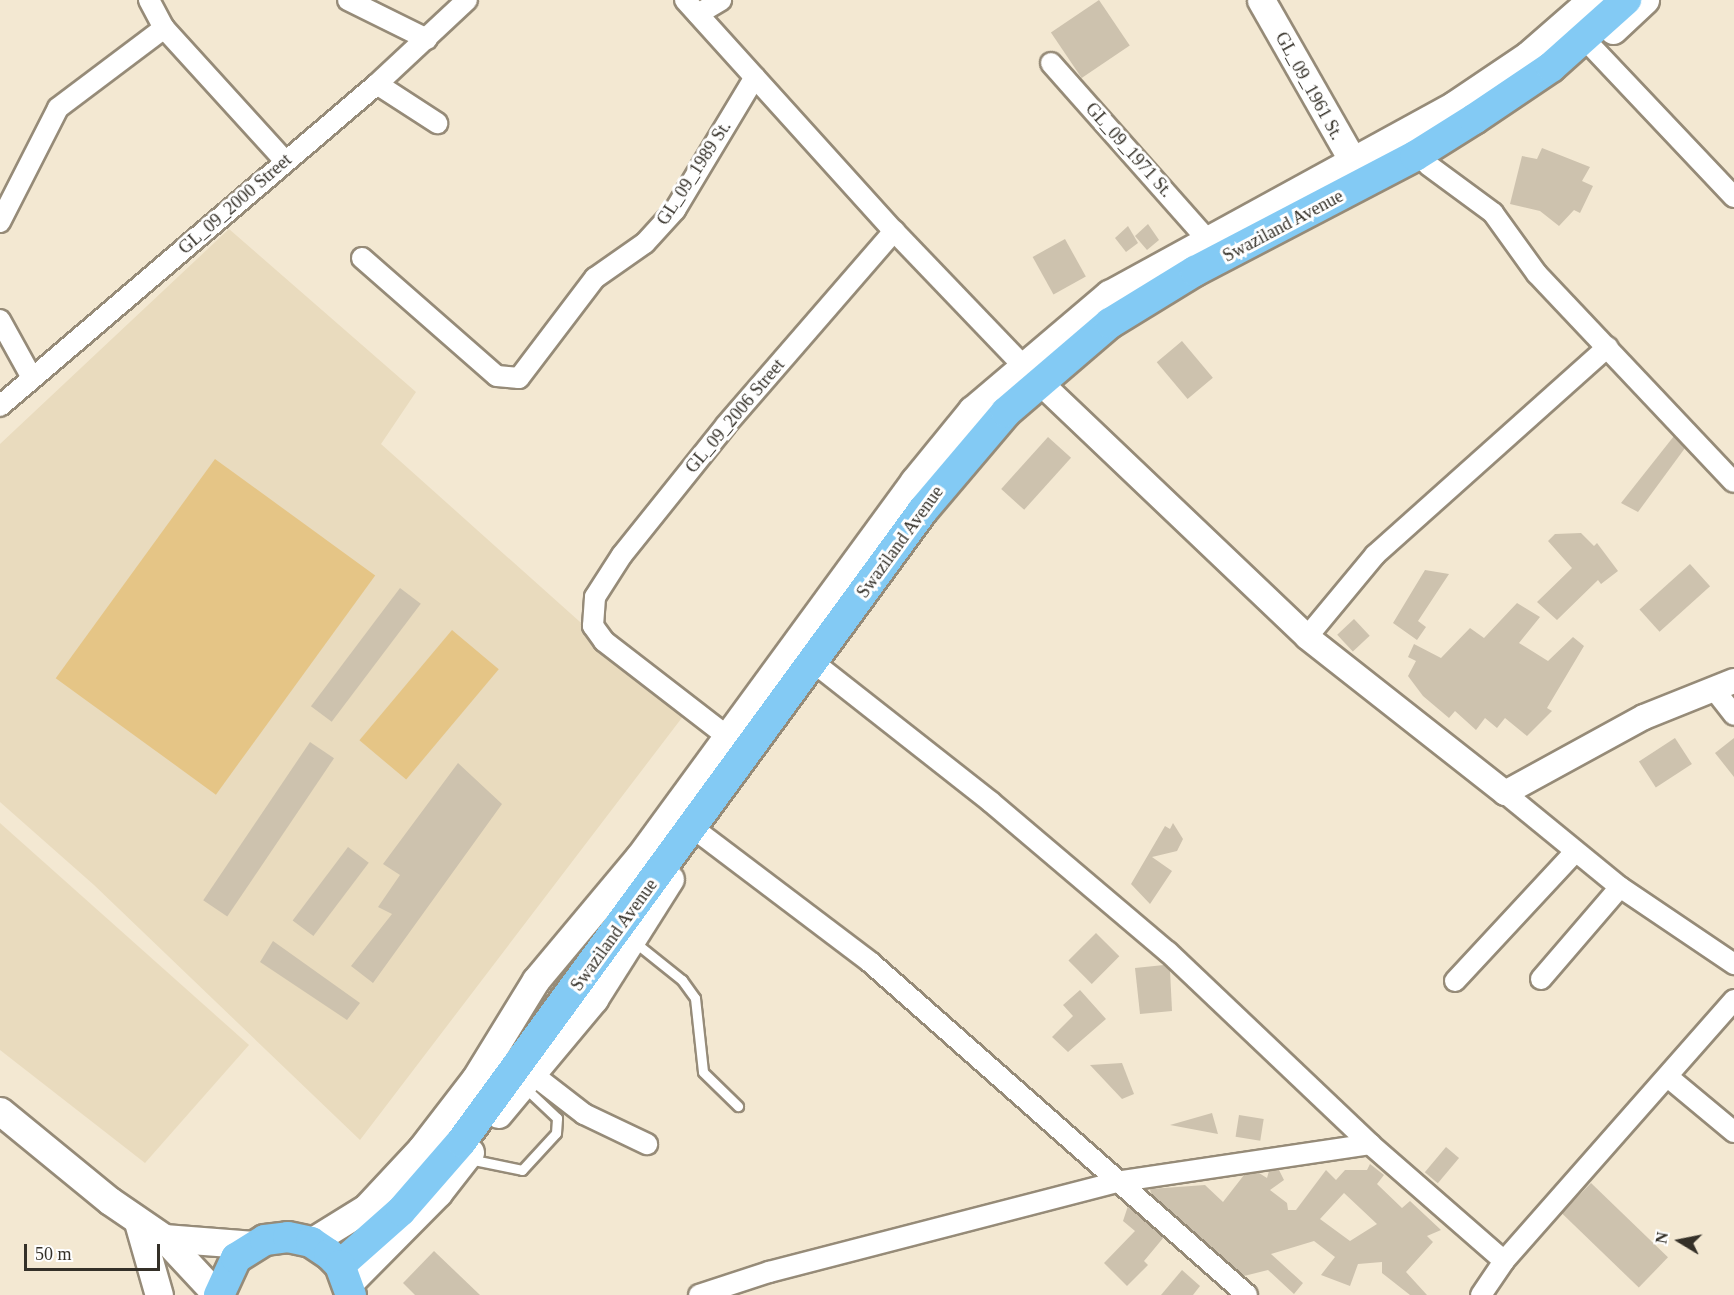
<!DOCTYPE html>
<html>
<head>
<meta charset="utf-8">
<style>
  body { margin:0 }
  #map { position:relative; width:1734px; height:1295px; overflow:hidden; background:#f3e8d2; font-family:"Times New Roman",serif }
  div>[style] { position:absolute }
  .built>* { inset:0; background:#e9dbbe }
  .green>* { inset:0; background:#e5c586; transform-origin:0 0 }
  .building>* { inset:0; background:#cdc2ae; transform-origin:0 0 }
  .roads { filter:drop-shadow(2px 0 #968b78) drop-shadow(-2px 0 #968b78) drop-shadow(0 2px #968b78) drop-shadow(0 -2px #968b78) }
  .service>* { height:9px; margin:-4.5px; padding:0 4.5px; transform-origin:4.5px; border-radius:4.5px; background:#fff }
  .minor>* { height:20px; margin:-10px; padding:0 10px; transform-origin:10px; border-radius:10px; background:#fff }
  .tertiary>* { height:24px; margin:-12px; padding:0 12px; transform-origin:12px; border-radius:12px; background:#fff }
  .secondary>* { height:27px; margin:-13.5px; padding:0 13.5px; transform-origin:13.5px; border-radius:13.5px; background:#fff }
  .primary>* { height:30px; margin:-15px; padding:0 15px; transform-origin:15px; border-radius:15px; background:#83caf4 }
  span { translate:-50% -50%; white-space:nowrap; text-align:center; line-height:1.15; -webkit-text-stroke:6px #fff; paint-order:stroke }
  .street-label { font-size:18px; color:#343028 }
  .north { position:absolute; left:1650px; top:1211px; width:60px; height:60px; -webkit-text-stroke:4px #fff; paint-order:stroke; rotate:280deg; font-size:16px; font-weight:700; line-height:24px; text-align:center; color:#343028 }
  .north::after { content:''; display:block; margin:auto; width:21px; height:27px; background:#343028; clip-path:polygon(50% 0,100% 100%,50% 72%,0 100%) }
  .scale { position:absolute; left:24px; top:1244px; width:136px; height:27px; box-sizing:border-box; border:3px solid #343028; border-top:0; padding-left:8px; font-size:18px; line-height:21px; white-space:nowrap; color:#343028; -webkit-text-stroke:4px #fff; paint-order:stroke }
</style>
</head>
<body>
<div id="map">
  <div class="built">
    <i style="clip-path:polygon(229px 229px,416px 392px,381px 444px,684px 715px,360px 1140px,94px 885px,0 802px,0 444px)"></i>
    <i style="clip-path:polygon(0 823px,249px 1045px,145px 1163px,0 1050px)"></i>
  </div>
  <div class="green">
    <i style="left:215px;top:459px;width:198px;height:271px;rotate:36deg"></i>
    <i style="left:452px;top:630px;width:61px;height:144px;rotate:40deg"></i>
  </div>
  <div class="building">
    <i style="left:1099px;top:0;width:55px;height:58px;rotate:56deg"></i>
    <i style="clip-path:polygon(1542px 148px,1590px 167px,1582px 181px,1593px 186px,1580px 213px,1574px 210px,1559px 226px,1540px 211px,1510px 204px,1522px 156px,1537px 159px)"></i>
    <i style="clip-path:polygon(1148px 224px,1159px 240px,1147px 250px,1135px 236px)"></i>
    <i style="clip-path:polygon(1128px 226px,1138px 243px,1126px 252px,1115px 238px)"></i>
    <i style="left:1065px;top:239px;width:43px;height:37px;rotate:61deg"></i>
    <i style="left:1182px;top:341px;width:48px;height:33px;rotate:50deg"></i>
    <i style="clip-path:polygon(1674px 436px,1685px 448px,1638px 512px,1621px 503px)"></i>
    <i style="left:1048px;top:437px;width:31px;height:70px;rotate:42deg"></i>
    <i style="clip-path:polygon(1581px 533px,1594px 546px,1597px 543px,1618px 571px,1601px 584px,1598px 580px,1557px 620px,1537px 602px,1572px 568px,1548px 541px,1555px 534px)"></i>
    <i style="left:1690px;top:564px;width:30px;height:68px;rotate:48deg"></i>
    <i style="clip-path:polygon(1425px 570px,1449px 574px,1418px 621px,1426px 627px,1417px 640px,1393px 623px)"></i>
    <i style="left:400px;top:588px;width:26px;height:148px;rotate:37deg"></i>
    <i style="clip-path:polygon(1517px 603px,1540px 617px,1519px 643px,1548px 661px,1573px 637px,1584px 646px,1547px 708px,1552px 711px,1527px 736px,1505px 718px,1497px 728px,1485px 718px,1476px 730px,1455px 711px,1449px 718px,1423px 696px,1408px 676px,1416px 661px,1408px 657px,1414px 644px,1441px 658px,1470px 628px,1484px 638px)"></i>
    <i style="left:1354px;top:619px;width:23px;height:23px;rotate:47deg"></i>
    <i style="left:1675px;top:738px;width:31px;height:43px;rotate:57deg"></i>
    <i style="clip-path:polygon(1734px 738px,1734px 777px,1715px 753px)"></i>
    <i style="left:310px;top:742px;width:29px;height:191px;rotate:34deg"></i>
    <i style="clip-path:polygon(458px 763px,502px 804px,373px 983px,351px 966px,392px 914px,378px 907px,400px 875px,383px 864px)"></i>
    <i style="clip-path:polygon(1173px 823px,1183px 839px,1177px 851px,1152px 857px,1172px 871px,1150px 904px,1131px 884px,1165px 826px,1170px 829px)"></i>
    <i style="left:348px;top:847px;width:26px;height:92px;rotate:37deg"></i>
    <i style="left:1096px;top:933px;width:33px;height:39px;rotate:45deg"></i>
    <i style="clip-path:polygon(273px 941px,360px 1003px,347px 1020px,260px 962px)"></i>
    <i style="clip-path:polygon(1164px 965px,1170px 970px,1172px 1011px,1140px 1014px,1135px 968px)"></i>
    <i style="clip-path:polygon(1080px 990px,1106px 1019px,1068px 1052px,1052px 1037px,1073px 1016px,1063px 1005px)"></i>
    <i style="clip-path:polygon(1122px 1063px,1134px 1094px,1122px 1099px,1090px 1065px)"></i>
    <i style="clip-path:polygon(1212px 1113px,1218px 1134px,1170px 1125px)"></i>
    <i style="left:1239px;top:1115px;width:25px;height:22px;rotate:9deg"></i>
    <i style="left:1446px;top:1147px;width:17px;height:33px;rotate:40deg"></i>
    <i style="clip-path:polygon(evenodd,1370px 1164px,1384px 1175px,1377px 1184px,1402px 1208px,1410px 1201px,1441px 1230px,1427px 1236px,1433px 1242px,1406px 1272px,1427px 1295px,1410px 1295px,1382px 1273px,1382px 1262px,1358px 1264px,1350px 1286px,1321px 1275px,1335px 1257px,1314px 1241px,1271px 1254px,1303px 1283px,1294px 1294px,1268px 1270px,1244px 1276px,1151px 1194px,1150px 1189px,1205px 1185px,1223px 1202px,1244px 1175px,1259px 1173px,1267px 1178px,1269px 1171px,1279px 1170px,1284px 1180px,1270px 1190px,1287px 1203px,1288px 1210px,1296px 1210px,1326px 1170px,1336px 1180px,1345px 1170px,1367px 1170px,1370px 1164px,1344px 1193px,1377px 1224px,1350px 1241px,1320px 1219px,1344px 1193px)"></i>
    <i style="left:1591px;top:1183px;width:107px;height:42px;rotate:44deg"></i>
    <i style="clip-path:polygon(1128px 1206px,1164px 1237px,1144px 1261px,1148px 1265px,1127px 1286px,1104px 1263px,1135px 1231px,1123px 1221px)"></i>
    <i style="clip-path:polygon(434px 1251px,480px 1295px,415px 1295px,403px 1283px)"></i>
    <i style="clip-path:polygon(1182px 1270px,1200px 1286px,1193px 1295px,1161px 1295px)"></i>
  </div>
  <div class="roads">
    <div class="service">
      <i style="left:632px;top:940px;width:64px;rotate:38.7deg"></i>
      <i style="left:682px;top:980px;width:22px;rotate:54deg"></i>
      <i style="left:695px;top:998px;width:74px;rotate:83.8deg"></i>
      <i style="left:703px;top:1072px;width:49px;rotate:44.2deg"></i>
      <i style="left:469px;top:1159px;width:54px;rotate:11.7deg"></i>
      <i style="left:522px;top:1170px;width:50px;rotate:-47.4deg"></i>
      <i style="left:556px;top:1133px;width:15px;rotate:-86deg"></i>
      <i style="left:557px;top:1118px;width:47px;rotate:-136.7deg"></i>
    </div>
    <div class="minor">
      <i style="left:149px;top:0;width:32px;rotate:62deg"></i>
      <i style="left:164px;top:28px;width:180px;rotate:47.7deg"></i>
      <i style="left:348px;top:0;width:88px;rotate:26.3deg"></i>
      <i style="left:685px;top:0;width:312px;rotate:47.9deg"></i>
      <i style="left:894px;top:231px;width:195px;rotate:46.2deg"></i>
      <i style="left:698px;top:14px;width:27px;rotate:-31deg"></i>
      <i style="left:1593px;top:48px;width:205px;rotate:46.6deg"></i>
      <i style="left:1051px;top:63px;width:234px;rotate:48.5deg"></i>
      <i style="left:377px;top:84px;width:72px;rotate:33deg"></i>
      <i style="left:1428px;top:165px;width:81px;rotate:36.4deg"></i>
      <i style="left:1493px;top:213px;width:75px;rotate:54.2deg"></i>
      <i style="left:1537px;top:274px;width:286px;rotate:46.6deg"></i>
      <i style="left:0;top:222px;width:128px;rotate:-63deg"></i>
      <i style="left:58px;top:108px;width:133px;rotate:-37deg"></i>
      <i style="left:362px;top:258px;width:179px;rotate:41.2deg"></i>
      <i style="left:497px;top:376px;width:22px;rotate:5deg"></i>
      <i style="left:519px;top:378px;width:126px;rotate:-52.8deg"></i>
      <i style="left:595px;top:278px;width:61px;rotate:-35deg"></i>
      <i style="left:645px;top:243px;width:45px;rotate:-47.7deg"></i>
      <i style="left:675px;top:210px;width:155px;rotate:-59deg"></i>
      <i style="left:0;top:320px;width:66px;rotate:61.1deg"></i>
      <i style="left:0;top:406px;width:496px;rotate:-40.5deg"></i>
      <i style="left:377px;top:84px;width:123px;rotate:-43deg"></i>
      <i style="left:1307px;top:637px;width:107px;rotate:-50.3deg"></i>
      <i style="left:1375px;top:555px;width:312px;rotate:-41.8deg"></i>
      <i style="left:822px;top:669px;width:215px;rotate:38.2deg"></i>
      <i style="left:991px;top:802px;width:232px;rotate:40.3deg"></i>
      <i style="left:1168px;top:952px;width:279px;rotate:43.5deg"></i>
      <i style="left:1370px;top:1144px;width:178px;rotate:41.1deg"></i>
      <i style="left:1713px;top:688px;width:34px;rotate:52deg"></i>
      <i style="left:728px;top:737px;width:157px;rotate:-142.3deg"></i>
      <i style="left:604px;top:641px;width:19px;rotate:-126deg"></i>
      <i style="left:593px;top:626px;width:29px;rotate:-86deg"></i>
      <i style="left:595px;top:597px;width:50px;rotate:-57.3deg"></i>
      <i style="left:622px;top:555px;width:166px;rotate:-51.3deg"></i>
      <i style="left:726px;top:425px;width:257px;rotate:-49.1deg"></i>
      <i style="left:1505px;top:793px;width:149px;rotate:39.3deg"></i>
      <i style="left:1620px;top:887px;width:138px;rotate:34deg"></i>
      <i style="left:701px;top:834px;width:212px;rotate:37.1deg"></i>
      <i style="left:870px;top:962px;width:503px;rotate:41.45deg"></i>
      <i style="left:1541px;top:979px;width:121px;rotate:-49.3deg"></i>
      <i style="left:1455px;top:981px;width:176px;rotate:-47.1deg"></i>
      <i style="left:531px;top:1073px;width:67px;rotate:37.7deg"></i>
      <i style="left:584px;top:1114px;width:70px;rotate:25.5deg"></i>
      <i style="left:1668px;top:1077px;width:86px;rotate:39.8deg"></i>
      <i style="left:699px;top:1295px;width:74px;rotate:-18.2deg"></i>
      <i style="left:769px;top:1272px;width:358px;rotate:-14.5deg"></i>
      <i style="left:1116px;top:1182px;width:257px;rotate:-8.5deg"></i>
      <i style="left:1481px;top:1295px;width:41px;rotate:-55.9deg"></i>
      <i style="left:1504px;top:1261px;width:348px;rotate:-48.6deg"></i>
    </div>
    <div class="tertiary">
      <i style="left:1029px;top:372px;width:384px;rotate:43.6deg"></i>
      <i style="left:1307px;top:637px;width:252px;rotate:38.2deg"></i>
      <i style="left:1505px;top:793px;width:158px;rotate:-28.7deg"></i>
      <i style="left:1644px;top:717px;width:97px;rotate:-21.8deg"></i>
    </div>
    <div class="secondary">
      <i style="left:1261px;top:0;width:206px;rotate:60.3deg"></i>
      <i style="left:1613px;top:30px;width:44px;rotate:-43.2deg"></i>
      <i style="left:0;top:1111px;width:142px;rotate:39.3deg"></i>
      <i style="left:110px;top:1201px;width:65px;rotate:34.4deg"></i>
      <i style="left:164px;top:1238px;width:78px;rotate:47.1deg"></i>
      <i style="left:498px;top:1114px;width:150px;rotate:-50.1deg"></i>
      <i style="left:594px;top:999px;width:142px;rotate:-57.7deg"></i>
      <i style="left:138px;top:1222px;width:76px;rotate:74deg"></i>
      <i style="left:164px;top:1238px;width:90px;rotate:4.4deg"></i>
      <i style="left:311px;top:1242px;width:65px;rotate:-31.7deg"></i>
      <i style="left:366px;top:1208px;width:81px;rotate:-47deg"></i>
      <i style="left:421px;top:1149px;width:88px;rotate:-52.4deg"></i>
      <i style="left:475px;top:1079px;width:116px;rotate:-58.4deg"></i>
      <i style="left:536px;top:980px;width:160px;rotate:-50.1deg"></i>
      <i style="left:639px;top:857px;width:466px;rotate:-53.8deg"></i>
      <i style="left:914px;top:481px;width:92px;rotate:-50.8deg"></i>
      <i style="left:972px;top:410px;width:180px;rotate:-40.3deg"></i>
      <i style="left:1109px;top:294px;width:393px;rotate:-28.7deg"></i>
      <i style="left:1454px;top:105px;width:89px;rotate:-34deg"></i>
      <i style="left:1528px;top:55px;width:84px;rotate:-41.1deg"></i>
      <i style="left:349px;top:1283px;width:127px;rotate:-45.3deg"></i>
      <i style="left:438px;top:1193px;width:52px;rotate:-52deg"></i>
    </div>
    <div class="primary">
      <i style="left:340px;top:1265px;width:81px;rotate:-41.5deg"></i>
      <i style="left:401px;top:1211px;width:91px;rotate:-49deg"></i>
      <i style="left:461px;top:1142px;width:783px;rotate:-53.83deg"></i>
      <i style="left:923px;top:510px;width:128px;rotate:-49.7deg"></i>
      <i style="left:1006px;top:412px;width:137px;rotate:-40.6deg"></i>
      <i style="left:1110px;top:323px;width:100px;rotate:-31.5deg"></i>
      <i style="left:1195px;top:271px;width:248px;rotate:-27.6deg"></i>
      <i style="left:1415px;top:156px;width:70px;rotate:-32.1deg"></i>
      <i style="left:1474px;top:119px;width:93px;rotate:-34deg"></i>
      <i style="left:1551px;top:67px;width:101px;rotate:-41.8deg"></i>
      <i style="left:219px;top:1295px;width:41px;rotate:-65.3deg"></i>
      <i style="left:236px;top:1258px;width:34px;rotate:-32deg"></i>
      <i style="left:265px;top:1240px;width:23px;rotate:-7deg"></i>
      <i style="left:288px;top:1237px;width:24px;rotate:12deg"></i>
      <i style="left:311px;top:1242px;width:22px;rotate:34deg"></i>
      <i style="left:329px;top:1254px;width:16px;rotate:45deg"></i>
      <i style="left:340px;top:1265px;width:32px;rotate:70deg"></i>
    </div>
  </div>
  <div class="street-label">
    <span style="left:1309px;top:86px;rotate:61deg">GL_09_1961 St.</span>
    <span style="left:1129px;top:150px;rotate:48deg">GL_09_1971 St.</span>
    <span style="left:694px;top:173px;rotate:-57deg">GL_09_1989 St.</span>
    <span style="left:235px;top:204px;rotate:-41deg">GL_09_2000 Street</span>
    <span style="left:1283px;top:226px;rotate:-28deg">Swaziland Avenue</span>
    <span style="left:735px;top:416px;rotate:-50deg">GL_09_2006 Street</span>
    <span style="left:900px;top:542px;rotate:-54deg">Swaziland Avenue</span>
    <span style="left:614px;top:935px;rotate:-54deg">Swaziland Avenue</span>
  </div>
  <div class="north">N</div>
  <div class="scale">50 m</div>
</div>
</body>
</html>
